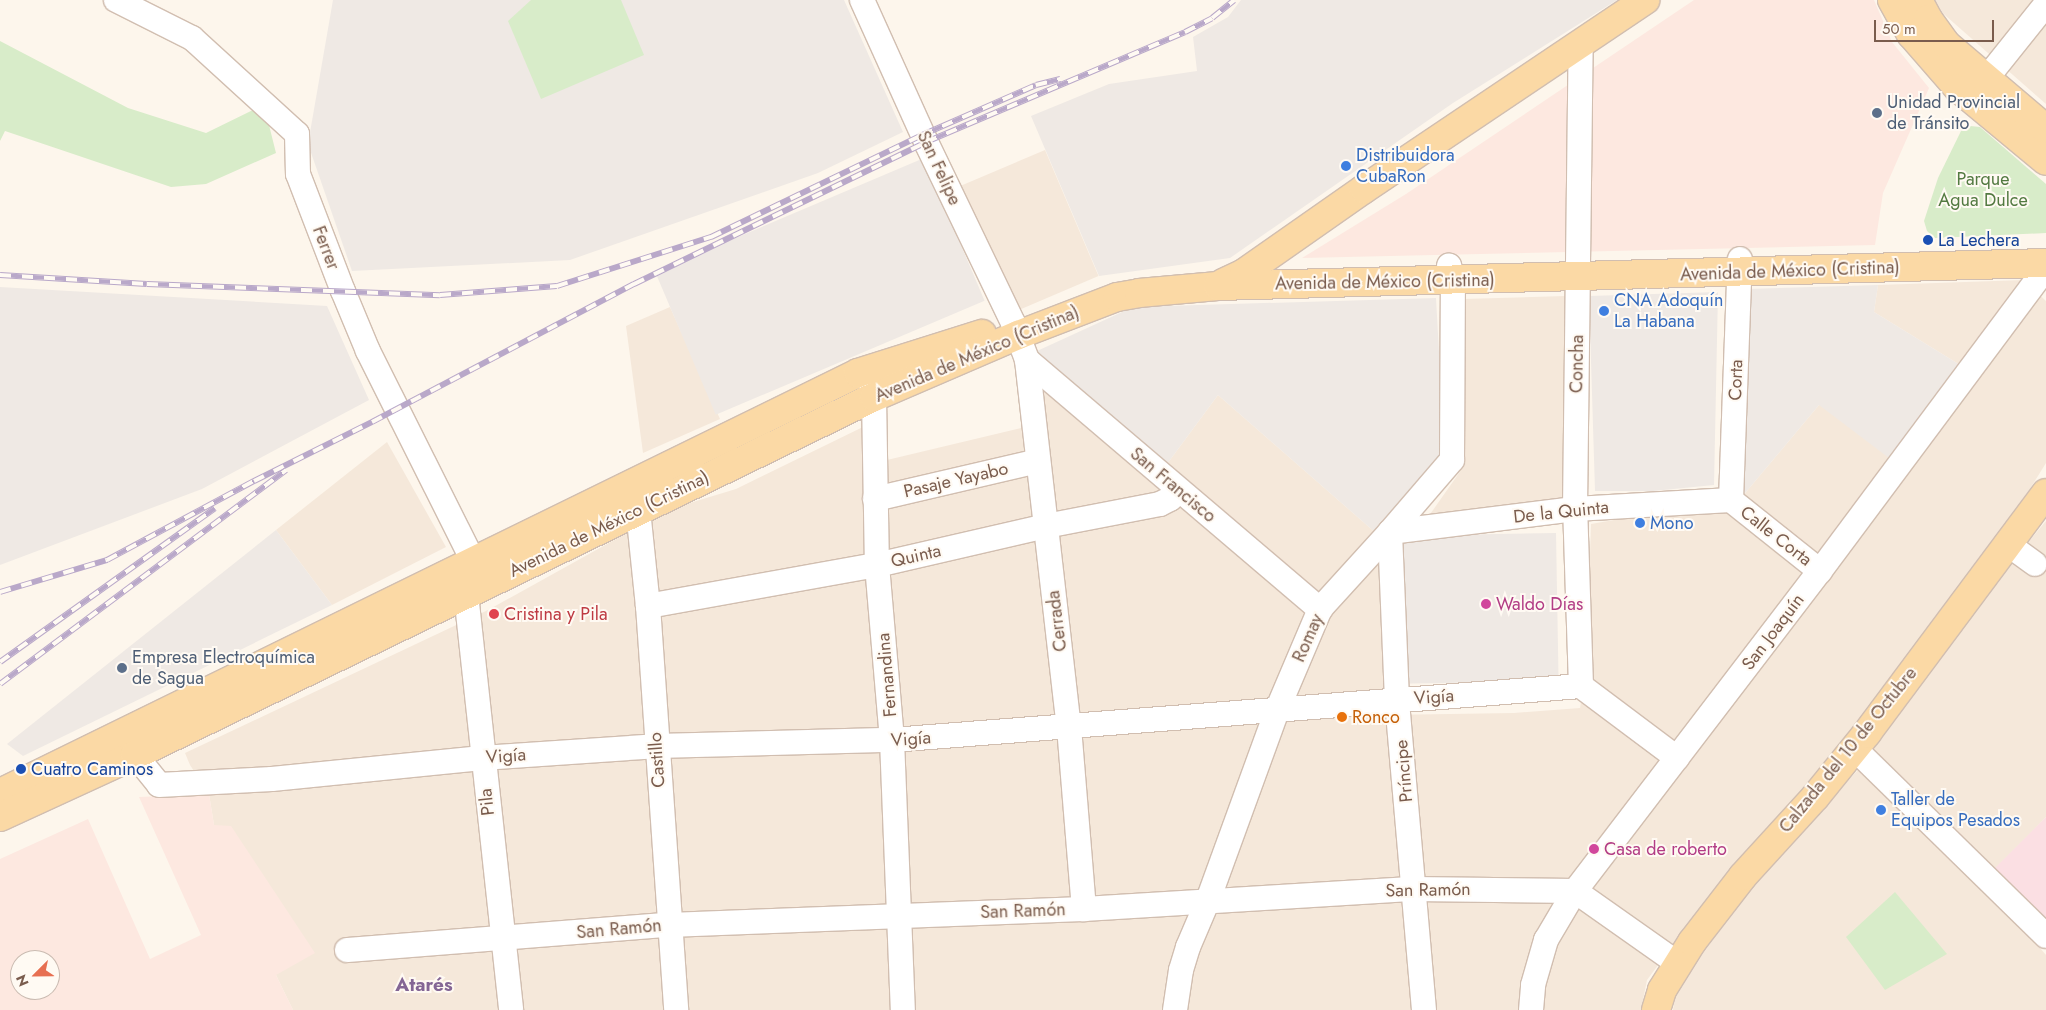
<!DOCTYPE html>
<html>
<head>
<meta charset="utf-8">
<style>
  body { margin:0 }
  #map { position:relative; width:2046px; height:1010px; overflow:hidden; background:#fdf6ec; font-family:Jost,sans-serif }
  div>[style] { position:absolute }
  .residential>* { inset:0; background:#f5e8da; transform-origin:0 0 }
  .commercial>* { inset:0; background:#fde8e0 }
  .industrial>* { inset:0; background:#efe9e4; transform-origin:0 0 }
  .medical>* { inset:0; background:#fbdfe3 }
  .green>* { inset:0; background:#d8ecc9 }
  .roads { filter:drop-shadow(1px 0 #d1beb0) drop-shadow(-1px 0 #d1beb0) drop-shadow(0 1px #d1beb0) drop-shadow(0 -1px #d1beb0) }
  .minor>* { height:24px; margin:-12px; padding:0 12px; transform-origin:12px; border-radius:12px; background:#fff }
  .major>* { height:28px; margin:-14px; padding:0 14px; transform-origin:14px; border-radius:14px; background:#fbd9a5 }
  .rail>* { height:5.5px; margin-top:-2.75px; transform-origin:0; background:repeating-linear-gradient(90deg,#fffaf3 0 11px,#b9a8c9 0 22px); box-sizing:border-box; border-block:1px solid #b9a8c9 }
  .dots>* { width:14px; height:14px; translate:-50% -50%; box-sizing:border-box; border:2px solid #fffaf3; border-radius:50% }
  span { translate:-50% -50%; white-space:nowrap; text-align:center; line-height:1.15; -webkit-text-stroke:4px #fffaf3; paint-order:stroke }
  .service-label { font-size:18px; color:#4e5e75 }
  .left { translate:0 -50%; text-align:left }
  .shop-label { font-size:18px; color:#366cbe }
  .street-label { font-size:18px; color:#7a5c4d }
  .park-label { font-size:18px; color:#537a41 }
  .transit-label { font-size:18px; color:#164399 }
  .hotel-label { font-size:18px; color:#b23c85 }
  .health-label { font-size:18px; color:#be3a42 }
  .food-label { font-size:18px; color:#c56008 }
  .neighbourhood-label { font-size:19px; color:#846695; font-weight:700 }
  .north { position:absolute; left:10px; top:950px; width:50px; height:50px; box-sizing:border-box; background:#fffaf3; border:1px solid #cabbb1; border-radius:50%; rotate:247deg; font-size:14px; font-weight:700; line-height:20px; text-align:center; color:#7a5c4d }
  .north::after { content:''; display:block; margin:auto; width:18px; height:22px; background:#e76f51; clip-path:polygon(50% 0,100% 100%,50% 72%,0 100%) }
  .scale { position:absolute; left:1874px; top:20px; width:120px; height:22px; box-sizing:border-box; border:2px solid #7a5c4d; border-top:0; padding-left:6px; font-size:15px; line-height:18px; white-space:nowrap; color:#7a5c4d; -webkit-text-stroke:4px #fffaf3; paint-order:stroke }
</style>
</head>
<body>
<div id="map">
  <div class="residential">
    <i style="clip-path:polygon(1934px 0,2046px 0,2046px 104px,1938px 9px)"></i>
    <i style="left:1045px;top:150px;width:137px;height:94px;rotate:67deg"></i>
    <i style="clip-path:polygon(2024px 280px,2046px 301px,2046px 463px,2028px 492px,1858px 723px,1676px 941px,1647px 980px,1641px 1010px,293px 1010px,276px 975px,214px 825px,209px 794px,190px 765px,185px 753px,488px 610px,670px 509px,736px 489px,867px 425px,866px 465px,1042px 423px,1039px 392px,1049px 391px,1149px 480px,1167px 464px,1218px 395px,1377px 534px,1385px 715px,1514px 713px,1580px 708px,1591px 641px,1589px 588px,1591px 524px,1741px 498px,1819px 405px,1965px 368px,1874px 312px,1878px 285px)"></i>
    <i style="clip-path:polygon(1565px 296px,1566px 508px,1426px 520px,1464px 466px,1462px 299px)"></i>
    <i style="clip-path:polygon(670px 307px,720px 419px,643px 453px,626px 326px)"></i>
    <i style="clip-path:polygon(387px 442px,446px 547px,332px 605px,276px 530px)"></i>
    <i style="clip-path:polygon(2046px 521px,2046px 817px,1983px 883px,2046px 955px,2046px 1010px,1673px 1010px,1675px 997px,1732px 903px,1859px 769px,2005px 570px)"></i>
  </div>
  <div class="commercial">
    <i style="clip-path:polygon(1694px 0,1874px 0,1892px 42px,1929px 88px,1883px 193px,1875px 245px,1302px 258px,1406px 194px)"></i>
    <i style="clip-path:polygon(evenodd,209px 794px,214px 825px,231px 826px,315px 953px,276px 975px,293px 1010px,0 1010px,0 859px,88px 819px,150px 959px,201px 935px,139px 797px,209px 794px,20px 960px,50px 960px,50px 990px,20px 990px,20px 960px)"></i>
  </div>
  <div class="industrial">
    <i style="clip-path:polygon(333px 0,844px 0,903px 132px,818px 173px,570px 260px,352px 271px,308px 144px)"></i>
    <i style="clip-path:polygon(1241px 0,1617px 0,1453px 103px,1230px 258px,1099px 276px,1031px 116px,1109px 84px,1197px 71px,1193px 37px,1228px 17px)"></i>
    <i style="left:924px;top:158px;width:155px;height:292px;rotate:67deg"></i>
    <i style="clip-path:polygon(1878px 285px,1874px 312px,1965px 368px,1893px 461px,1819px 405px,1741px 498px,1747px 289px)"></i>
    <i style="clip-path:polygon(0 287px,327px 306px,369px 400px,202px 489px,0 565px)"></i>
    <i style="clip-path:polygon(1718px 292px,1714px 485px,1653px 491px,1595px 491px,1589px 296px)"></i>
    <i style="clip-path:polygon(1436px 298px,1445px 460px,1377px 534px,1218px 395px,1167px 464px,1037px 351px,1133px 307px)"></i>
    <i style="clip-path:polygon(276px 530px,332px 605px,23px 756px,7px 744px)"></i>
    <i style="left:1556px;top:533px;width:148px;height:159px;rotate:89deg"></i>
  </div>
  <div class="medical">
    <i style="clip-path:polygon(2046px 817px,2046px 921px,1992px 871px)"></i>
  </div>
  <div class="green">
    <i style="clip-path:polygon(531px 0,621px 0,644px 55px,541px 99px,508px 21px)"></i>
    <i style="clip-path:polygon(0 41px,128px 108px,206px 133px,255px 109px,268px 121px,276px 153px,206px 184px,171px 187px,5px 131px,0 141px)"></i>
    <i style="clip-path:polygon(1970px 126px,1980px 127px,2046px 184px,2046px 233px,1935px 238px,1927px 231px,1924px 221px,1938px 178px,1961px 131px)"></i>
    <i style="clip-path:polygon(1895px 892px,1947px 954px,1885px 990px,1846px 937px)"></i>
  </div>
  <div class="roads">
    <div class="minor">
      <i style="left:116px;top:0;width:85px;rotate:26.6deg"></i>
      <i style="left:192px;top:38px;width:142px;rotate:42.4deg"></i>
      <i style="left:297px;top:134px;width:40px;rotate:88.6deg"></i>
      <i style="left:298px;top:174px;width:125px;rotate:69deg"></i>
      <i style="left:343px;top:291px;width:65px;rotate:67.4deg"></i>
      <i style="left:368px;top:351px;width:235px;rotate:63.4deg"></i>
      <i style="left:862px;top:0;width:156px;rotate:65.7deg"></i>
      <i style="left:926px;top:142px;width:201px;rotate:64.3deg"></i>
      <i style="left:1013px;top:323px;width:40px;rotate:69deg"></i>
      <i style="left:1027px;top:360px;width:369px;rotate:83.5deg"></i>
      <i style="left:1069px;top:727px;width:183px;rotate:85.3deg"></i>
      <i style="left:1986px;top:79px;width:96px;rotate:-51.3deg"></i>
      <i style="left:1027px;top:360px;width:385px;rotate:40.4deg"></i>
      <i style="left:869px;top:381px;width:17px;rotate:73deg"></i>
      <i style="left:874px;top:397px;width:168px;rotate:89deg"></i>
      <i style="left:877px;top:565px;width:176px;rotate:85.1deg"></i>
      <i style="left:892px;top:740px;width:270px;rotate:87.7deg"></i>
      <i style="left:875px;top:499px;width:167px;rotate:-13.1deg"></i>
      <i style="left:1731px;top:500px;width:241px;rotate:-87.9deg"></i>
      <i style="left:1731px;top:500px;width:114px;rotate:38.6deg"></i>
      <i style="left:638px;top:510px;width:97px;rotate:84.1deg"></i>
      <i style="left:648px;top:606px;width:405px;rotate:86deg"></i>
      <i style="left:2009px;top:545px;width:32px;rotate:36deg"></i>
      <i style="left:466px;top:594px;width:418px;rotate:83.8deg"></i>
      <i style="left:648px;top:606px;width:233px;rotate:-10.2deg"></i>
      <i style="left:877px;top:565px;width:173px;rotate:-13deg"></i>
      <i style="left:1046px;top:526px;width:116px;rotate:-10.9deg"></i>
      <i style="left:1160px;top:504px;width:11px;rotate:-27deg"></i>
      <i style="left:1170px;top:499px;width:12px;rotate:-42deg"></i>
      <i style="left:1581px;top:686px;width:177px;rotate:-91.9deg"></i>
      <i style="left:1575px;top:509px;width:466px;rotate:-89.3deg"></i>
      <i style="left:1855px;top:749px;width:267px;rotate:44.4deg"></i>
      <i style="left:135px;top:755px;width:38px;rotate:51deg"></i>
      <i style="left:159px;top:785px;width:113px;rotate:-3deg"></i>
      <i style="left:272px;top:779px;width:211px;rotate:-5.7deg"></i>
      <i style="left:482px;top:758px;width:174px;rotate:-3.9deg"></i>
      <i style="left:656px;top:746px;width:236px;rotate:-1.5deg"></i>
      <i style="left:892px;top:740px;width:691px;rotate:-4.48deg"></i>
      <i style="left:1581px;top:686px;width:120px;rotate:36.9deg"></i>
      <i style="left:347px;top:950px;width:322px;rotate:-4.5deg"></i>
      <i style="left:668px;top:925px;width:416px;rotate:-2.2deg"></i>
      <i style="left:1084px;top:909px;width:331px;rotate:-3.5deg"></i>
      <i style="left:1414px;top:889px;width:161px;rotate:0.7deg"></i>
      <i style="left:1575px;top:891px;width:125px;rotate:35.2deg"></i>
      <i style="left:1175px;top:1010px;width:40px;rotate:-81.5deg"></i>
      <i style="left:1181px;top:970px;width:24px;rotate:-73deg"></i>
      <i style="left:1188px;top:947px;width:51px;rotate:-66.9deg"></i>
      <i style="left:1208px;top:900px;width:204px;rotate:-70deg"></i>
      <i style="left:1278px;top:708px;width:108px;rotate:-67deg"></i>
      <i style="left:1320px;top:609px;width:104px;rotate:-47.7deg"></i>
      <i style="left:1390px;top:532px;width:95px;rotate:-49.3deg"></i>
      <i style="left:1452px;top:460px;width:179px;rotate:-89.7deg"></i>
      <i style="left:1453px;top:281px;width:16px;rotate:-104deg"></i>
      <i style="left:1424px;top:1010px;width:311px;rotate:-95deg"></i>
      <i style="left:1397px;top:700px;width:168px;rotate:-92.4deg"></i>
      <i style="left:1390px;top:532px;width:186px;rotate:-7.1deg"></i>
      <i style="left:1575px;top:509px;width:156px;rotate:-3.3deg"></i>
      <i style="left:1531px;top:1010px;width:25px;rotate:-85deg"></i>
      <i style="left:1533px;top:985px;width:47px;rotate:-73.9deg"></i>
      <i style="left:1546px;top:940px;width:57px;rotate:-59.4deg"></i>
      <i style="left:1575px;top:891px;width:403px;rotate:-52.6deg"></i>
      <i style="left:1820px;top:571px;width:378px;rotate:-53.3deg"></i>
    </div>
    <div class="major">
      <i style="left:1892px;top:0;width:39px;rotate:61deg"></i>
      <i style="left:1911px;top:34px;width:72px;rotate:49deg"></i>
      <i style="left:1958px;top:88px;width:114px;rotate:39.7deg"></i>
      <i style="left:1918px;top:0;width:21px;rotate:62deg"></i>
      <i style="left:1928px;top:19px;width:32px;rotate:54deg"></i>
      <i style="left:1947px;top:45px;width:130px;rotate:40.3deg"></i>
      <i style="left:1223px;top:283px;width:23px;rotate:-25deg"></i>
      <i style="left:1244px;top:273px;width:146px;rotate:-35deg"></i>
      <i style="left:1364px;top:189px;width:339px;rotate:-33.9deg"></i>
      <i style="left:0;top:793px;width:955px;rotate:-26.08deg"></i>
      <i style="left:858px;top:373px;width:130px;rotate:-17.5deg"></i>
      <i style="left:0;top:817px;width:149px;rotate:-24.7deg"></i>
      <i style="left:135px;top:755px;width:821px;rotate:-25.85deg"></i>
      <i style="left:874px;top:397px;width:157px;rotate:-23.3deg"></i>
      <i style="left:1018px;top:335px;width:106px;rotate:-21deg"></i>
      <i style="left:1117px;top:297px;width:22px;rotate:-10deg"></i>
      <i style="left:1139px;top:293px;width:79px;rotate:-5.1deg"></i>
      <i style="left:1218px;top:286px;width:828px;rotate:-1.59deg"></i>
      <i style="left:1656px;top:1010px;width:21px;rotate:-73deg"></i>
      <i style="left:1662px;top:990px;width:57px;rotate:-58deg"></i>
      <i style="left:1692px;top:942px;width:83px;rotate:-52.3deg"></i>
      <i style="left:1743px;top:876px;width:108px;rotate:-47.6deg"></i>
      <i style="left:1816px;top:796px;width:81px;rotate:-51deg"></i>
      <i style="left:1867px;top:733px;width:299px;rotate:-53.3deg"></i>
    </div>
  </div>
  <div class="rail">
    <i style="left:0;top:275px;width:147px;rotate:3.5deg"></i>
    <i style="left:147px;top:284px;width:293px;rotate:2.2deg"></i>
    <i style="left:440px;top:295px;width:117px;rotate:-4.4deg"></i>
    <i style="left:557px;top:286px;width:162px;rotate:-17.7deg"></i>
    <i style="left:711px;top:237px;width:234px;rotate:-25.8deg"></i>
    <i style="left:922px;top:135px;width:124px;rotate:-23.7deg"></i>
    <i style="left:1036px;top:85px;width:25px;rotate:-14deg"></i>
    <i style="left:0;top:592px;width:112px;rotate:-16.7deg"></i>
    <i style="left:107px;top:560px;width:167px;rotate:-28.3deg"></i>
    <i style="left:254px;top:481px;width:132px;rotate:-26.6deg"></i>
    <i style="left:372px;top:422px;width:296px;rotate:-27.8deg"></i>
    <i style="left:634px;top:284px;width:325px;rotate:-25.9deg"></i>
    <i style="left:926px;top:142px;width:281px;rotate:-23deg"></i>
    <i style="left:1185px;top:32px;width:30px;rotate:-27deg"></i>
    <i style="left:1212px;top:18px;width:28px;rotate:-39deg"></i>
    <i style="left:0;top:662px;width:264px;rotate:-35.6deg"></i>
    <i style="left:0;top:684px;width:357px;rotate:-36.8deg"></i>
  </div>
  <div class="dots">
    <i style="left:1877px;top:113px;background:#5c6f8a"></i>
    <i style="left:1346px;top:166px;background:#3f7fe0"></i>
    <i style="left:1928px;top:240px;background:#1a4fb4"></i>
    <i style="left:1604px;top:311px;background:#3f7fe0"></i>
    <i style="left:1640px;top:523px;background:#3f7fe0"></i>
    <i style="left:1486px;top:604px;background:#d1479c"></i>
    <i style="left:494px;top:614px;background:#e0444e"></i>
    <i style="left:122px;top:668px;background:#5c6f8a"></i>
    <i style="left:1342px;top:717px;background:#e8710a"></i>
    <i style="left:21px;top:769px;background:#1a4fb4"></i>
    <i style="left:1881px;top:810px;background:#3f7fe0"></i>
    <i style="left:1594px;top:849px;background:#d1479c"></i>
  </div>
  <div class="service-label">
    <span class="left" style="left:1887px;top:113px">Unidad Provincial<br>de Tránsito</span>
    <span class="left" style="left:132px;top:668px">Empresa Electroquímica<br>de Sagua</span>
  </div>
  <div class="shop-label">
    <span class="left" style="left:1356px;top:166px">Distribuidora<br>CubaRon</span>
    <span class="left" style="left:1614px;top:311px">CNA Adoquín<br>La Habana</span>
    <span class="left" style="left:1650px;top:523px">Mono</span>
    <span class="left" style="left:1891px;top:810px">Taller de<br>Equipos Pesados</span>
  </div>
  <div class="street-label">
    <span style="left:939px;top:168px;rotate:65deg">San Felipe</span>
    <span style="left:326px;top:248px;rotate:69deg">Ferrer</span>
    <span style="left:1790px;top:271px;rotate:-2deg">Avenida de México (Cristina)</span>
    <span style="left:1385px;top:282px;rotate:-1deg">Avenida de México (Cristina)</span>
    <span style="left:977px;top:354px;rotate:-23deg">Avenida de México (Cristina)</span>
    <span style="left:1577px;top:364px;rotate:-89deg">Concha</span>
    <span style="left:1736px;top:380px;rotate:-88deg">Corta</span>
    <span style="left:956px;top:480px;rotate:-13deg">Pasaje Yayabo</span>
    <span style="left:1173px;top:485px;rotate:40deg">San Francisco</span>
    <span style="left:1561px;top:512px;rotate:-6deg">De la Quinta</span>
    <span style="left:609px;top:524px;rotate:-26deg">Avenida de México (Cristina)</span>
    <span style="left:1776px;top:536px;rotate:38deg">Calle Corta</span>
    <span style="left:916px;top:556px;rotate:-13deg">Quinta</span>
    <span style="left:1057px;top:621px;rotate:-97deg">Cerrada</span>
    <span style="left:1773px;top:632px;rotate:-53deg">San Joaquín</span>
    <span style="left:1308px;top:638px;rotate:-66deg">Romay</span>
    <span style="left:887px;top:675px;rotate:-95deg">Fernandina</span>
    <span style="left:1434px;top:697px;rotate:-4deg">Vigía</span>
    <span style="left:911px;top:739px;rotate:-4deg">Vigía</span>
    <span style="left:1848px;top:750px;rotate:-51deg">Calzada del 10 de Octubre</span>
    <span style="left:506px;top:756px;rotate:-4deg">Vigía</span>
    <span style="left:657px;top:760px;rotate:-94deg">Castillo</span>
    <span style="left:1404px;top:771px;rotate:-95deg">Príncipe</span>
    <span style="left:487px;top:802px;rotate:-96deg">Pila</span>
    <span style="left:1428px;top:890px;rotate:-1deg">San Ramón</span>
    <span style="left:1023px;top:911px;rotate:-2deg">San Ramón</span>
    <span style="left:619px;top:929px;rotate:-5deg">San Ramón</span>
  </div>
  <div class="park-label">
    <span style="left:1983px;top:190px">Parque<br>Agua Dulce</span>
  </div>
  <div class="transit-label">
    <span class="left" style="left:1938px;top:240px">La Lechera</span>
    <span class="left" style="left:31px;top:769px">Cuatro Caminos</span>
  </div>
  <div class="hotel-label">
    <span class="left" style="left:1496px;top:604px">Waldo Días</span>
    <span class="left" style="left:1604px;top:849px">Casa de roberto</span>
  </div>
  <div class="health-label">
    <span class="left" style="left:504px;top:614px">Cristina y Pila</span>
  </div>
  <div class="food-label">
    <span class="left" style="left:1352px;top:717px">Ronco</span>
  </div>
  <div class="neighbourhood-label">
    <span style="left:424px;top:985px">Atarés</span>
  </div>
  <div class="north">N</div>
  <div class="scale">50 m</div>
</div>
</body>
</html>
